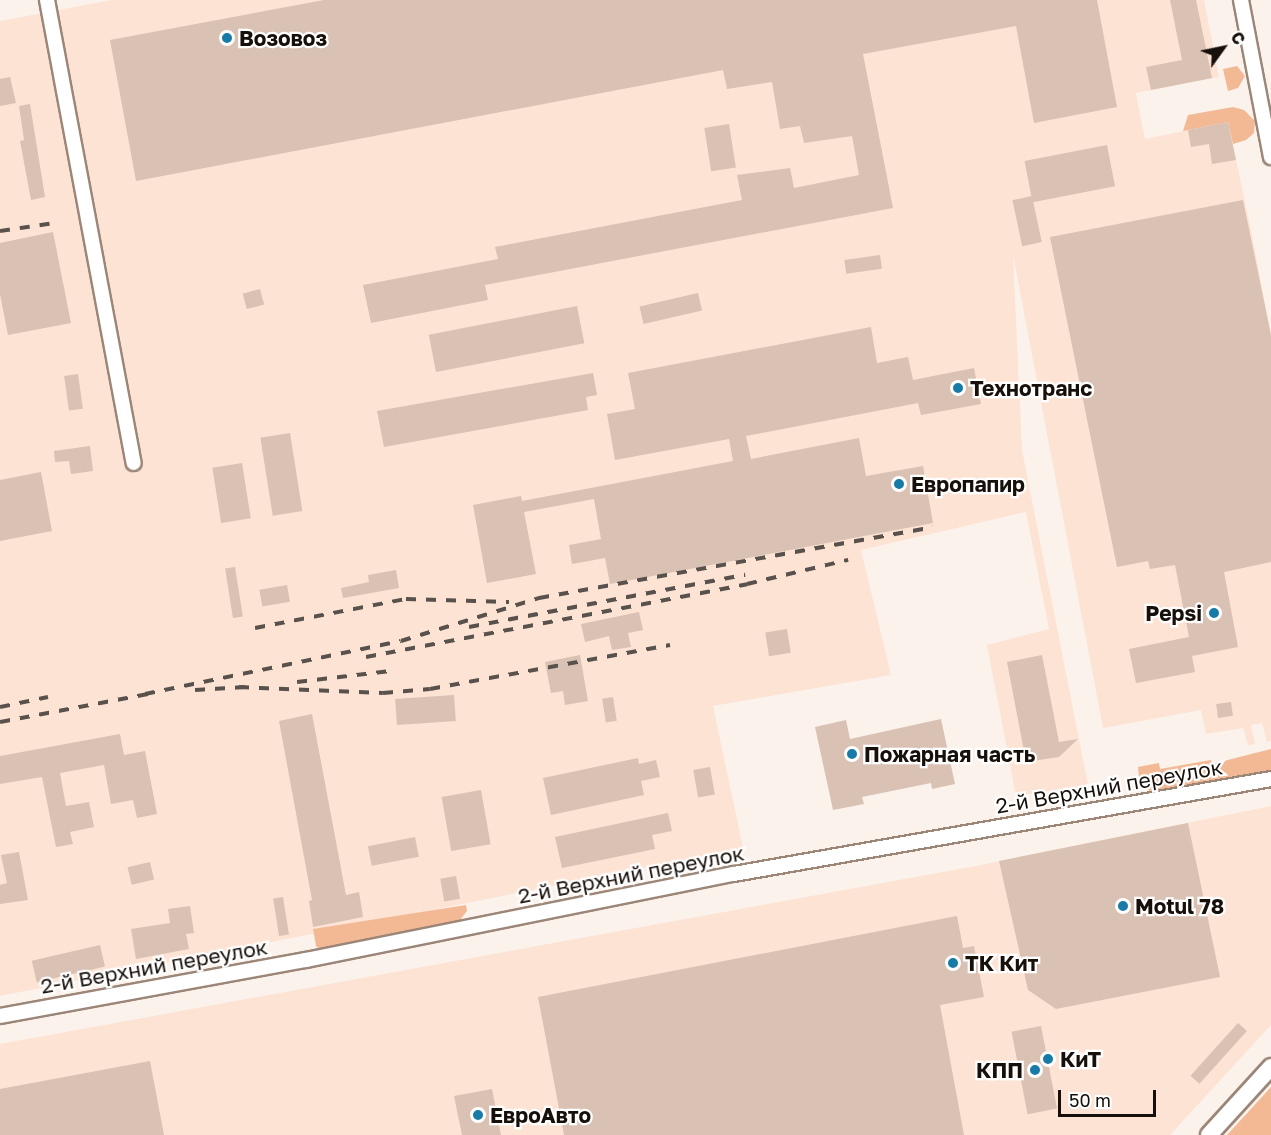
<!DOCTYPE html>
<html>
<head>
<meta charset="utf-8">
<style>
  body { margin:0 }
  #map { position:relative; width:1271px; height:1135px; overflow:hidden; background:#fcf2ec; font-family:"Golos Text",sans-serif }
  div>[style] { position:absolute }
  .built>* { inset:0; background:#fce3d3 }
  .green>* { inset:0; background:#f2b994 }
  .building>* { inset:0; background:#d9c1b3; transform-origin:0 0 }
  .roads { filter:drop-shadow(2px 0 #9b8678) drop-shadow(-2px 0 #9b8678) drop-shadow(0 2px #9b8678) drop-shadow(0 -2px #9b8678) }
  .minor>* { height:14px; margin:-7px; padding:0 7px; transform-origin:7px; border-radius:7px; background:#fff }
  .tertiary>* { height:16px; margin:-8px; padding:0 8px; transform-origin:8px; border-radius:8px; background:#fff }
  .rail>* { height:4px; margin-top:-2px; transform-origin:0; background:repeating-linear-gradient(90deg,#59514b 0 10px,transparent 0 20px) }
  .dots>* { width:16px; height:16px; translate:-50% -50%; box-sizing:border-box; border:3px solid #fff; border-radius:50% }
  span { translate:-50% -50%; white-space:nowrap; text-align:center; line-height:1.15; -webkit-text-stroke:4.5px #fff; paint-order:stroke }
  .poi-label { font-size:21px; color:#170f0a; font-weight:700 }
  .left { translate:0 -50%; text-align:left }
  .right { translate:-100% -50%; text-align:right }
  .street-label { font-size:21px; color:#170f0a }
  .north { position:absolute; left:1193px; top:18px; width:60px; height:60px; -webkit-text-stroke:4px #fff; paint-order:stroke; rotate:57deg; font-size:16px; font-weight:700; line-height:24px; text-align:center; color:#170f0a }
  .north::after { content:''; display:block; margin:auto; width:21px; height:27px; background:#170f0a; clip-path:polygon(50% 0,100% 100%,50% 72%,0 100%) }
  .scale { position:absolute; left:1058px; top:1090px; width:98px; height:27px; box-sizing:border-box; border:3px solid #170f0a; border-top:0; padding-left:8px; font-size:18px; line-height:21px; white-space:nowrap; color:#170f0a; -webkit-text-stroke:4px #fff; paint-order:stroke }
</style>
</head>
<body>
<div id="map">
  <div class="built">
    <i style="clip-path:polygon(112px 0,1204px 0,1219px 77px,1136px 93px,1145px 139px,1228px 122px,1252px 235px,1271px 335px,1271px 741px,1267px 742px,1262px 723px,1251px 725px,1255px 744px,1248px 745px,1243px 728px,1206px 734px,1201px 710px,1103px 728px,1013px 255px,1022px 450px,1088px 785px,1016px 796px,987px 645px,1049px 629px,1026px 512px,861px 550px,891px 675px,713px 706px,743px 848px,0 996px,0 21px)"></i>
    <i style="clip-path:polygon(1271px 806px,1271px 1025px,1170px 1135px,0 1135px,0 1044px,976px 866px)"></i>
  </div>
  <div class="green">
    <i style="clip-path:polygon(1237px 66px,1245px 76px,1238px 88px,1228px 91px,1223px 69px)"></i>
    <i style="clip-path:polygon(1233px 107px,1244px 110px,1255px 121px,1254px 133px,1246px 140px,1233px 144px,1228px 122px,1183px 131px,1188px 115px)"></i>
    <i style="clip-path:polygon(1271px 749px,1271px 772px,1156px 795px,1142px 786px,1139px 778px,1138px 767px,1159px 763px,1160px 769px,1211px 760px,1212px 764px)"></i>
    <i style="clip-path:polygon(466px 905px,467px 911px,457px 924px,322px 951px,316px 946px,313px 929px)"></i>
    <i style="clip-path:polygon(1271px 1087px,1271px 1135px,1227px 1135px)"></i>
  </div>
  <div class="building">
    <i style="clip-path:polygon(324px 0,1097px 0,1117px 107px,1034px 123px,1016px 26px,863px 54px,893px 208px,485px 285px,488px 300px,371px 323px,363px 285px,498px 259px,495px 247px,742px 200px,737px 175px,790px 168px,794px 188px,859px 175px,852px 136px,804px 143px,800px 126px,780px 129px,772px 82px,727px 89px,723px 70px,136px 181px,110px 40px)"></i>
    <i style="clip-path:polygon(1170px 0,1196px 0,1212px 78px,1151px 90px,1146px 67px,1182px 60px)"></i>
    <i style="clip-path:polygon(10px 77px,16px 103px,0 106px,0 79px)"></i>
    <i style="clip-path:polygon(30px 104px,45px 197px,31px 200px,20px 141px,24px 140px,19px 106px)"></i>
    <i style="clip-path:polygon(1228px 122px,1236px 160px,1212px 164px,1209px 144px,1191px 147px,1188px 130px)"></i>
    <i style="left:729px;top:124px;width:44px;height:25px;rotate:81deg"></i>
    <i style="left:1107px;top:145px;width:42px;height:84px;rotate:79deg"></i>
    <i style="left:1032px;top:196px;width:47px;height:20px;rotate:78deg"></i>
    <i style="clip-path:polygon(1243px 200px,1271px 335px,1271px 562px,1224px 572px,1238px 647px,1192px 656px,1195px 672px,1136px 683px,1129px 649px,1189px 637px,1175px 565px,1150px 569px,1148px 561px,1117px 567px,1050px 237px)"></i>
    <i style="clip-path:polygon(53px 232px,71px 323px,8px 335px,0 294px,0 243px)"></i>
    <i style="left:880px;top:255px;width:14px;height:36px;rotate:82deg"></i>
    <i style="left:260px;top:289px;width:16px;height:18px;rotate:75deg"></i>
    <i style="left:698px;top:293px;width:18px;height:60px;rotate:77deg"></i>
    <i style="left:577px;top:306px;width:38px;height:151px;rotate:79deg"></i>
    <i style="clip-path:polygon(871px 327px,877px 363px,908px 357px,913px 380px,974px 368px,981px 404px,921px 415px,918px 403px,746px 436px,751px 459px,859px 438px,866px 476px,923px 466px,933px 523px,610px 584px,605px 558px,572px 564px,569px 545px,601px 539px,594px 499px,524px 512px,536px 574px,487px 583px,473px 505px,521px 496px,522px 501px,733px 461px,729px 439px,615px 460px,607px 414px,635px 409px,628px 373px)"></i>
    <i style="clip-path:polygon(593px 373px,597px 395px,586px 397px,588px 410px,384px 447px,377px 411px)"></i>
    <i style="left:78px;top:374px;width:35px;height:14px;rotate:82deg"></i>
    <i style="left:290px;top:433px;width:79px;height:30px;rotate:81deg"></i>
    <i style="clip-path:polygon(90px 446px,93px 471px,71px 474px,69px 461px,55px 462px,54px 451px)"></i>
    <i style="left:242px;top:463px;width:56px;height:30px;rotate:81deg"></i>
    <i style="clip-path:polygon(41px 472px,52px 531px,0 541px,0 480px)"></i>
    <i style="left:235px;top:567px;width:50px;height:10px;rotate:81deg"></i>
    <i style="clip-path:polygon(396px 570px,399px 588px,343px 598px,341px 588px,369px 582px,368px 575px)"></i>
    <i style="left:287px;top:585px;width:17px;height:28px;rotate:80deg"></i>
    <i style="clip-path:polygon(639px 612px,643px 630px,628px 633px,631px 647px,612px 650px,609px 636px,585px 642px,581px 624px)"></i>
    <i style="left:787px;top:629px;width:24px;height:22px;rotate:81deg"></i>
    <i style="clip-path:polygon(580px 655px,588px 701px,565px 705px,563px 691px,551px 693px,545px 662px)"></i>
    <i style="clip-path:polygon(1042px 655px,1059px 742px,1078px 739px,1059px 757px,1026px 762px,1007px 662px)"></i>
    <i style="left:454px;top:695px;width:26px;height:59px;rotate:86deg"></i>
    <i style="left:613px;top:697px;width:24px;height:11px;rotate:81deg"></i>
    <i style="left:1231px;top:702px;width:14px;height:15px;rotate:82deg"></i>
    <i style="clip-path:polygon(312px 714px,346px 895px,359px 892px,363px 917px,313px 927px,309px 901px,312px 900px,279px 721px)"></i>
    <i style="clip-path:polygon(941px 719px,955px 784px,932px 789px,931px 783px,862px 797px,864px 804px,833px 810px,815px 727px,846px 720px,850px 739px)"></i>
    <i style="clip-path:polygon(120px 734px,124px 755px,145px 751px,157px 814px,137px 818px,133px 800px,111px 804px,104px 765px,60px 773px,66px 806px,89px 802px,94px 827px,70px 832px,73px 844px,56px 847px,42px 777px,0 784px,0 756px)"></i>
    <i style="clip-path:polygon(638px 758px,639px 764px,656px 760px,660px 777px,641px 781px,644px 795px,551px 815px,543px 778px)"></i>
    <i style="left:710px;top:767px;width:28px;height:17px;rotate:80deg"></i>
    <i style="left:481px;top:790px;width:55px;height:40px;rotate:80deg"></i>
    <i style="clip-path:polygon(668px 813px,672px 831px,652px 835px,655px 849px,562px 868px,555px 837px)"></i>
    <i style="clip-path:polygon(1188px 823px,1220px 977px,1056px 1009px,1028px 990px,999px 861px)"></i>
    <i style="left:415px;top:837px;width:20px;height:48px;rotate:79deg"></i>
    <i style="clip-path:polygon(19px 852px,28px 900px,0 904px,0 885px,7px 883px,1px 855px)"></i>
    <i style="left:150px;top:862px;width:18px;height:23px;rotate:77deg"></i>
    <i style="left:456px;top:876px;width:23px;height:16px;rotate:80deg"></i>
    <i style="left:283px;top:897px;width:38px;height:10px;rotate:81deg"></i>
    <i style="clip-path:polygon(190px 906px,194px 933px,186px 934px,189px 949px,136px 959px,131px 929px,170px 923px,168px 909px)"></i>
    <i style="clip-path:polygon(957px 916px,963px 948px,974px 946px,984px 997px,940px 1005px,964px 1135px,564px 1135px,538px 997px)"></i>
    <i style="left:100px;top:945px;width:22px;height:70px;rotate:77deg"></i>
    <i style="left:1238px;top:1023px;width:12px;height:71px;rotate:42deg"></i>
    <i style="left:1041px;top:1026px;width:84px;height:30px;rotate:79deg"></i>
    <i style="clip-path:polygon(150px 1061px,164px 1135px,0 1135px,0 1089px)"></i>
    <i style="clip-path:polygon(492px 1089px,501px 1135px,462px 1135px,454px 1096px)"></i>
  </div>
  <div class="roads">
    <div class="minor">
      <i style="left:47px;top:0;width:471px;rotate:79.4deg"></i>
      <i style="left:1241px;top:0;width:160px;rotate:79.2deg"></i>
      <i style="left:0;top:1016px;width:311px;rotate:-10.4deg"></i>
      <i style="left:306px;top:960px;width:437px;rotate:-11.4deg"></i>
      <i style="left:734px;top:874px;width:545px;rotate:-10.03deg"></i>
    </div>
    <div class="tertiary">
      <i style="left:1209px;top:1135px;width:92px;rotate:-47.6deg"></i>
    </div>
  </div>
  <div class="rail">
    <i style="left:0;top:231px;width:55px;rotate:-8.4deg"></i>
    <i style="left:469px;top:627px;width:281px;rotate:-10.7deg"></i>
    <i style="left:255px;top:628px;width:154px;rotate:-10.9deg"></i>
    <i style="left:406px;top:599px;width:103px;rotate:1.7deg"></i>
    <i style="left:366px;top:657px;width:388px;rotate:-10.8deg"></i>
    <i style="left:747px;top:584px;width:104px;rotate:-13.4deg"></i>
    <i style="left:297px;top:682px;width:94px;rotate:-6.7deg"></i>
    <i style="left:239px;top:687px;width:144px;rotate:2.4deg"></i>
    <i style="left:383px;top:693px;width:47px;rotate:-4.9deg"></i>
    <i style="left:430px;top:689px;width:244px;rotate:-10.4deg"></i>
    <i style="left:195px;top:690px;width:51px;rotate:-3.4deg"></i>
    <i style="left:145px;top:694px;width:261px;rotate:-11.7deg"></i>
    <i style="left:401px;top:641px;width:145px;rotate:-17.3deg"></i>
    <i style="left:539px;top:598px;width:400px;rotate:-10.2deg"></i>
    <i style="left:0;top:707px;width:49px;rotate:-11.8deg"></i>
    <i style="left:0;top:722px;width:156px;rotate:-10.7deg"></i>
  </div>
  <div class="dots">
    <i style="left:227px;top:38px;background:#187aa6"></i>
    <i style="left:958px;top:388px;background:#187aa6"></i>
    <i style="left:899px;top:484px;background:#187aa6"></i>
    <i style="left:1214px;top:613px;background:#187aa6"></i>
    <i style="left:852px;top:754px;background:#187aa6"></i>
    <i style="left:1123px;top:906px;background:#187aa6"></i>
    <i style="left:953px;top:963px;background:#187aa6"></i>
    <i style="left:1048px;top:1059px;background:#187aa6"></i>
    <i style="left:1035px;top:1070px;background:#187aa6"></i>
    <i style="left:478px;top:1115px;background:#187aa6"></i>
  </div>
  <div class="poi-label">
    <span class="left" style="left:239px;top:38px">Возовоз</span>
    <span class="left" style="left:970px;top:388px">Технотранс</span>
    <span class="left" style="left:911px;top:484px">Европапир</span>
    <span class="right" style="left:1202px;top:613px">Pepsi</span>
    <span class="left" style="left:864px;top:754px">Пожарная часть</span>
    <span class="left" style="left:1135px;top:906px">Motul 78</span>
    <span class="left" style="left:965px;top:963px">ТК Кит</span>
    <span class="left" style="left:1060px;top:1059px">КиТ</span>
    <span class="right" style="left:1023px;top:1070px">КПП</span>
    <span class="left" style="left:490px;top:1115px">ЕвроАвто</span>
  </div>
  <div class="street-label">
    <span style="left:1109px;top:786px;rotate:-10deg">2-й Верхний переулок</span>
    <span style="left:631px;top:874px;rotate:-11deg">2-й Верхний переулок</span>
    <span style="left:154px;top:966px;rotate:-10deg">2-й Верхний переулок</span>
  </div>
  <div class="north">С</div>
  <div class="scale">50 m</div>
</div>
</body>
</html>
